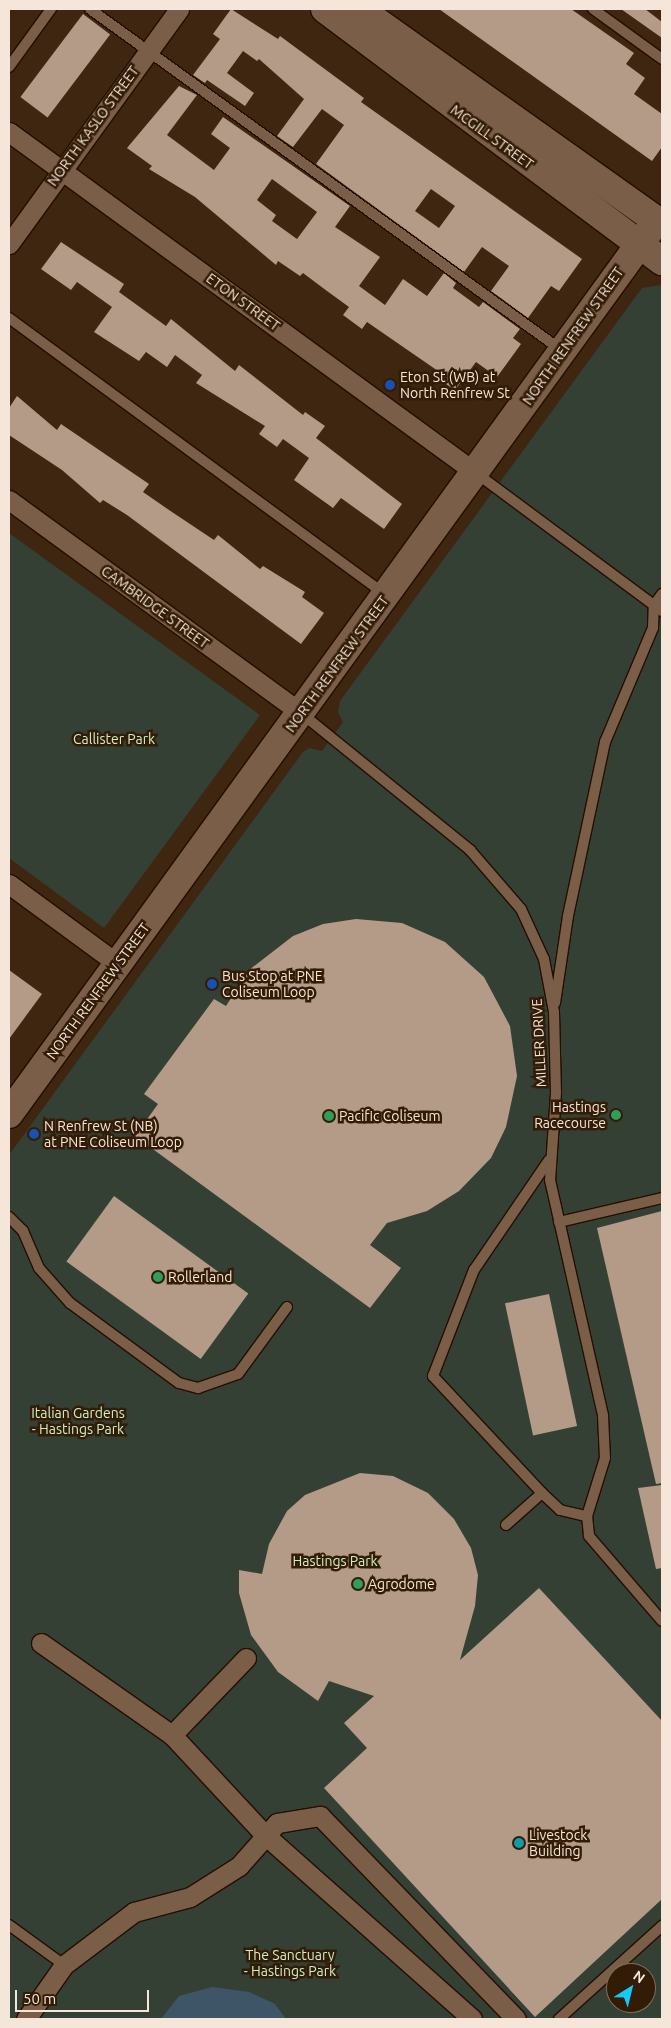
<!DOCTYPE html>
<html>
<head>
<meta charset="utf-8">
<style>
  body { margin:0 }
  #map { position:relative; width:671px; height:2028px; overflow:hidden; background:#3e2610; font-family:Ubuntu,sans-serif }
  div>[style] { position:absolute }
  .green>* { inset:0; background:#354034 }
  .water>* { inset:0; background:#3e5567 }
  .building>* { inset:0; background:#b49b87; transform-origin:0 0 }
  .roads { filter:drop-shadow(1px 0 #240e00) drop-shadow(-1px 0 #240e00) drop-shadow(0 1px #240e00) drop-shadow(0 -1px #240e00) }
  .lane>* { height:10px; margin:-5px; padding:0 5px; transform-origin:5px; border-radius:5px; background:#7a5e48 }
  .street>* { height:19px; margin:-9.5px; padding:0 9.5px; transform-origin:9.5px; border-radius:9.5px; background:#7a5e48 }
  .secondary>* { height:28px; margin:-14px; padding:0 14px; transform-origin:14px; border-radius:14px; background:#7a5e48 }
  .dots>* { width:14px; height:14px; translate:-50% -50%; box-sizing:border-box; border:2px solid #331c06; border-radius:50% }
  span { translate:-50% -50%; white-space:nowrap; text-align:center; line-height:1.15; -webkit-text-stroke:5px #331c06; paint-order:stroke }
  .street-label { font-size:14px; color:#f6e6d9 }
  .poi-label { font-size:14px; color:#f6e6d9 }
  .left { translate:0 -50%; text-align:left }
  .right { translate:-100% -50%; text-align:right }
  .park-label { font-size:14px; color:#caf1c6 }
  .frame { position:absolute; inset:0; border:10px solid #f6e6d9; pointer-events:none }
  .north { position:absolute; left:606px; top:1963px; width:50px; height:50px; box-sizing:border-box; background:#331c06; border:1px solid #816d5a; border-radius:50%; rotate:36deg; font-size:14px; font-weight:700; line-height:20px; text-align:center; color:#f6e6d9 }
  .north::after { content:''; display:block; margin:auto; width:18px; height:22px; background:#14cafb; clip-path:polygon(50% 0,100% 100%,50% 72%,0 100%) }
  .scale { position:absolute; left:15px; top:1990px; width:134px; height:22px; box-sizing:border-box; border:2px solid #f6e6d9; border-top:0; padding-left:6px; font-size:15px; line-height:18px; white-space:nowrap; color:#f6e6d9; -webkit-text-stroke:4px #331c06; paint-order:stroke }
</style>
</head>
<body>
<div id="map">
  <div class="green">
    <i style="clip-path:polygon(evenodd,662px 285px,662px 2019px,9px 2019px,9px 1155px,303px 752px,309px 748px,322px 751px,343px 722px,338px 712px,340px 701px,642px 288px,662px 285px,616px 1973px,646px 1973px,646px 2003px,616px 2003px,616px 1973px)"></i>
    <i style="clip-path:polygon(9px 533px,260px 715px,104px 928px,9px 858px)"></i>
  </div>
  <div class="water">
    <i style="clip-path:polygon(212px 1987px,249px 1992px,275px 2004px,286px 2019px,161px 2019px,179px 1996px)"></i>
  </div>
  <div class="building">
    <i style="clip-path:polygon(evenodd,231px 9px,278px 39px,280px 36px,364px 98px,361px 102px,582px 259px,559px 291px,551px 286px,528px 318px,491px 291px,509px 266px,482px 247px,464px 272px,316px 164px,344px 125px,322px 109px,293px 147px,277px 136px,304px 99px,259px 59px,257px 61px,243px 51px,227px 73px,254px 93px,245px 106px,207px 80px,205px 83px,193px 75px,220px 39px,213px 34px,231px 9px,431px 189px,455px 206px,439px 228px,415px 211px,431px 189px)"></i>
    <i style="clip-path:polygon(439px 9px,571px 9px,634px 53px,626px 64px,645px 78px,634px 94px,662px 114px,662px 147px,652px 161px)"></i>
    <i style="clip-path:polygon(621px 9px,645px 9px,662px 22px,662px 38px)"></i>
    <i style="left:83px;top:14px;width:34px;height:104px;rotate:37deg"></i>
    <i style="clip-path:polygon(evenodd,179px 86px,197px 95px,167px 135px,214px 170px,230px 148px,211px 134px,223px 117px,350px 206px,335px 227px,380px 257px,359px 286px,385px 305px,403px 279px,427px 296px,444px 273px,456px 283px,453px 288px,479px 307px,483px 302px,520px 329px,513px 338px,521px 344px,497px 377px,476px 362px,455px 390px,434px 376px,438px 371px,367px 322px,362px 329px,343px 315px,349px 307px,327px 291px,303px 273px,300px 276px,278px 261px,276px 265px,195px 197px,149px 169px,152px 166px,127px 148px,179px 86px,272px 179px,317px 212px,297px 239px,272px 221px,276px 215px,257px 200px,272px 179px)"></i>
    <i style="clip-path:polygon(61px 242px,124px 284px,119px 292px,166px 326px,171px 319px,235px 371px,239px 365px,303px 415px,305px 412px,325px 426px,316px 438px,402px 504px,384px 529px,341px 498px,333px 508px,294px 480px,309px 458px,283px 439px,277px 447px,259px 434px,265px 426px,196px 383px,202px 375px,175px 355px,167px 367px,146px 352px,139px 361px,94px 332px,112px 307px,77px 282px,71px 290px,41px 269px)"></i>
    <i style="clip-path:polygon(17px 396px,57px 430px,61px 424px,149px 484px,143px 492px,169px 510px,214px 540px,218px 535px,260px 569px,263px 566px,305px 592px,302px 597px,324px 613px,301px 644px,127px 515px,103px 500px,100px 503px,62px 470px,9px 435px,9px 408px)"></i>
    <i style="clip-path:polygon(356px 919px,402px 923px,445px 942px,484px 977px,510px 1026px,517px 1076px,506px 1127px,491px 1158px,459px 1191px,427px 1211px,387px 1223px,370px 1245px,401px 1268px,370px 1308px,135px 1136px,158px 1104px,144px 1094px,214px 999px,226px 1006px,249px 970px,293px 936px,323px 924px)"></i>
    <i style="clip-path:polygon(9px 970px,42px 994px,9px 1039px)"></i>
    <i style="left:114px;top:1196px;width:166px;height:81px;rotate:36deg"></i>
    <i style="clip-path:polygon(662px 1211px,662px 1483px,656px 1484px,597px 1228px)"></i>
    <i style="left:549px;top:1294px;width:135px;height:45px;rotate:78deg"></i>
    <i style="clip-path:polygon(360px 1473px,393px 1476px,428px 1493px,454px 1519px,471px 1548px,478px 1575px,475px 1606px,460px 1660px,539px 1588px,662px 1721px,662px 1899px,535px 2017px,324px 1788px,367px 1748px,344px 1723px,374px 1696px,329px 1681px,318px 1701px,278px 1672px,251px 1635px,239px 1593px,239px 1570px,262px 1574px,269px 1544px,287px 1511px,305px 1495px)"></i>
    <i style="clip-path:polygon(662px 1485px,662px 1568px,656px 1569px,638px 1488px)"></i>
  </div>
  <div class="roads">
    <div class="lane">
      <i style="left:90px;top:9px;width:581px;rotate:35.9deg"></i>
      <i style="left:593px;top:9px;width:85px;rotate:35.9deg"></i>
      <i style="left:9px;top:67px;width:72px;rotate:-54.1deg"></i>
      <i style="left:9px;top:318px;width:465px;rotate:36.3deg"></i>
      <i style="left:476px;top:473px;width:232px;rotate:36.6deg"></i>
      <i style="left:301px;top:713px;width:218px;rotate:39deg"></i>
      <i style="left:470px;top:850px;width:78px;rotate:49.2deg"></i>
      <i style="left:521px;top:909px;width:55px;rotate:65.3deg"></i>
      <i style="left:544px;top:959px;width:54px;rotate:79.3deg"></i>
      <i style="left:554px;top:1012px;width:81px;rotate:88.6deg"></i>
      <i style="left:556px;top:1093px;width:87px;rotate:93.9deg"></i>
      <i style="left:550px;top:1180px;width:242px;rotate:77.3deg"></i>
      <i style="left:603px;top:1416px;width:42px;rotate:87.3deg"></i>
      <i style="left:605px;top:1458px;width:61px;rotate:107.2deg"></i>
      <i style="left:587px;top:1516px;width:20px;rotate:84deg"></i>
      <i style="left:589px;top:1536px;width:112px;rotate:49.3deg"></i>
      <i style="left:555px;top:1003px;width:88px;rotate:-81.5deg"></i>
      <i style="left:568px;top:916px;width:178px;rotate:-78deg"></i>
      <i style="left:605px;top:742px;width:124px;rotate:-67.2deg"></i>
      <i style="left:653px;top:628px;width:23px;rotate:-88deg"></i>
      <i style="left:654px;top:605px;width:14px;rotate:-54deg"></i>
      <i style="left:9px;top:1217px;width:20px;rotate:45deg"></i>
      <i style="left:23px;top:1231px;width:40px;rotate:66.6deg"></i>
      <i style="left:39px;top:1268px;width:47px;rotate:48.5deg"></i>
      <i style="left:70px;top:1303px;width:135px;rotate:36.3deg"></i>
      <i style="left:179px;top:1383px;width:20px;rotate:15deg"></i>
      <i style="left:198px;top:1388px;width:42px;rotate:-19.3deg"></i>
      <i style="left:238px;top:1374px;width:83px;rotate:-53.8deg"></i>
      <i style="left:559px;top:1222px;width:106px;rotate:-13.1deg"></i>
      <i style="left:542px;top:1493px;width:160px;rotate:-133deg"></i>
      <i style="left:433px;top:1376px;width:114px;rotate:-68.9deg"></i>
      <i style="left:474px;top:1270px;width:133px;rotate:-55.7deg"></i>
      <i style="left:506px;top:1525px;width:48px;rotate:-41.6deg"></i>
      <i style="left:542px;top:1493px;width:25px;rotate:43deg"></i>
      <i style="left:560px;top:1510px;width:28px;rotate:13deg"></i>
      <i style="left:9px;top:1925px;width:68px;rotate:36deg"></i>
      <i style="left:559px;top:2019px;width:139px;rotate:-42.1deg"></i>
    </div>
    <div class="street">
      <i style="left:9px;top:132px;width:578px;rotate:36.14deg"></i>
      <i style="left:9px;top:244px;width:290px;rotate:-54.1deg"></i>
      <i style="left:9px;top:500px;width:361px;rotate:36.1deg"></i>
      <i style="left:9px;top:884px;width:135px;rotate:36.3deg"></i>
      <i style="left:41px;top:1643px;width:160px;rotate:35.1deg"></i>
      <i style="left:246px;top:1658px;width:107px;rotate:133.9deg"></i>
      <i style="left:172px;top:1735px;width:137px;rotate:47.1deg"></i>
      <i style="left:265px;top:1835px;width:277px;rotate:41.6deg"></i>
      <i style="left:26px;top:2019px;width:66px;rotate:-54.9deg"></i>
      <i style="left:64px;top:1965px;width:88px;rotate:-37.1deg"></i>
      <i style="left:134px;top:1912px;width:58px;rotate:-15deg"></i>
      <i style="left:190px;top:1897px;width:58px;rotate:-32.3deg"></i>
      <i style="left:239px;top:1866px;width:57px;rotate:-48.5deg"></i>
      <i style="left:277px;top:1823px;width:44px;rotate:-9.2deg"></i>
      <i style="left:320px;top:1816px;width:282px;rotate:46deg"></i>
    </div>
    <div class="secondary">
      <i style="left:325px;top:9px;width:421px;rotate:36.8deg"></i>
      <i style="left:359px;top:9px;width:372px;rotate:35.4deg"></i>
      <i style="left:9px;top:1114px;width:1104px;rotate:-54.06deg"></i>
    </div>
  </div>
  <div class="dots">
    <i style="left:390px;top:385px;background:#1a4fb4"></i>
    <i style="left:212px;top:984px;background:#1a4fb4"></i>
    <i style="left:616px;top:1115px;background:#2e9e5b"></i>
    <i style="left:329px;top:1116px;background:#2e9e5b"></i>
    <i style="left:34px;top:1134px;background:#1a4fb4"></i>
    <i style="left:158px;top:1277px;background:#2e9e5b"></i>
    <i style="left:358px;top:1584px;background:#2e9e5b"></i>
    <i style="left:519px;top:1843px;background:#0f9aa8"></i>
  </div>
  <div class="street-label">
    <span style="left:93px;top:126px;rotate:-54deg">NORTH KASLO STREET</span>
    <span style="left:492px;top:137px;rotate:36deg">MCGILL STREET</span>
    <span style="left:243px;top:302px;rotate:36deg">ETON STREET</span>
    <span style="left:573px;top:336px;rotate:-55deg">NORTH RENFREW STREET</span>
    <span style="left:155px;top:607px;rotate:36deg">CAMBRIDGE STREET</span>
    <span style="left:337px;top:664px;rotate:-54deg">NORTH RENFREW STREET</span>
    <span style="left:98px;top:991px;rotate:-54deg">NORTH RENFREW STREET</span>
    <span style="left:539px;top:1043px;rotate:-93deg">MILLER DRIVE</span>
  </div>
  <div class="poi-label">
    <span class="left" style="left:400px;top:385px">Eton St (WB) at<br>North Renfrew St</span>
    <span class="left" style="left:222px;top:984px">Bus Stop at PNE<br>Coliseum Loop</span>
    <span class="right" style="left:606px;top:1115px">Hastings<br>Racecourse</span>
    <span class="left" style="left:339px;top:1116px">Pacific Coliseum</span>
    <span class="left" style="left:44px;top:1134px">N Renfrew St (NB)<br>at PNE Coliseum Loop</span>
    <span class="left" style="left:168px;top:1277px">Rollerland</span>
    <span class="left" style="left:368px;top:1584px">Agrodome</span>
    <span class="left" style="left:529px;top:1843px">Livestock<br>Building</span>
  </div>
  <div class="park-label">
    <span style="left:114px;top:739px">Callister Park</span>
    <span style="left:78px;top:1421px">Italian Gardens<br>- Hastings Park</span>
    <span style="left:335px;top:1561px">Hastings Park</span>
    <span style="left:290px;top:1963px">The Sanctuary<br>- Hastings Park</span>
  </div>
  <div class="frame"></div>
  <div class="north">N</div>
  <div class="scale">50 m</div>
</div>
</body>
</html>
